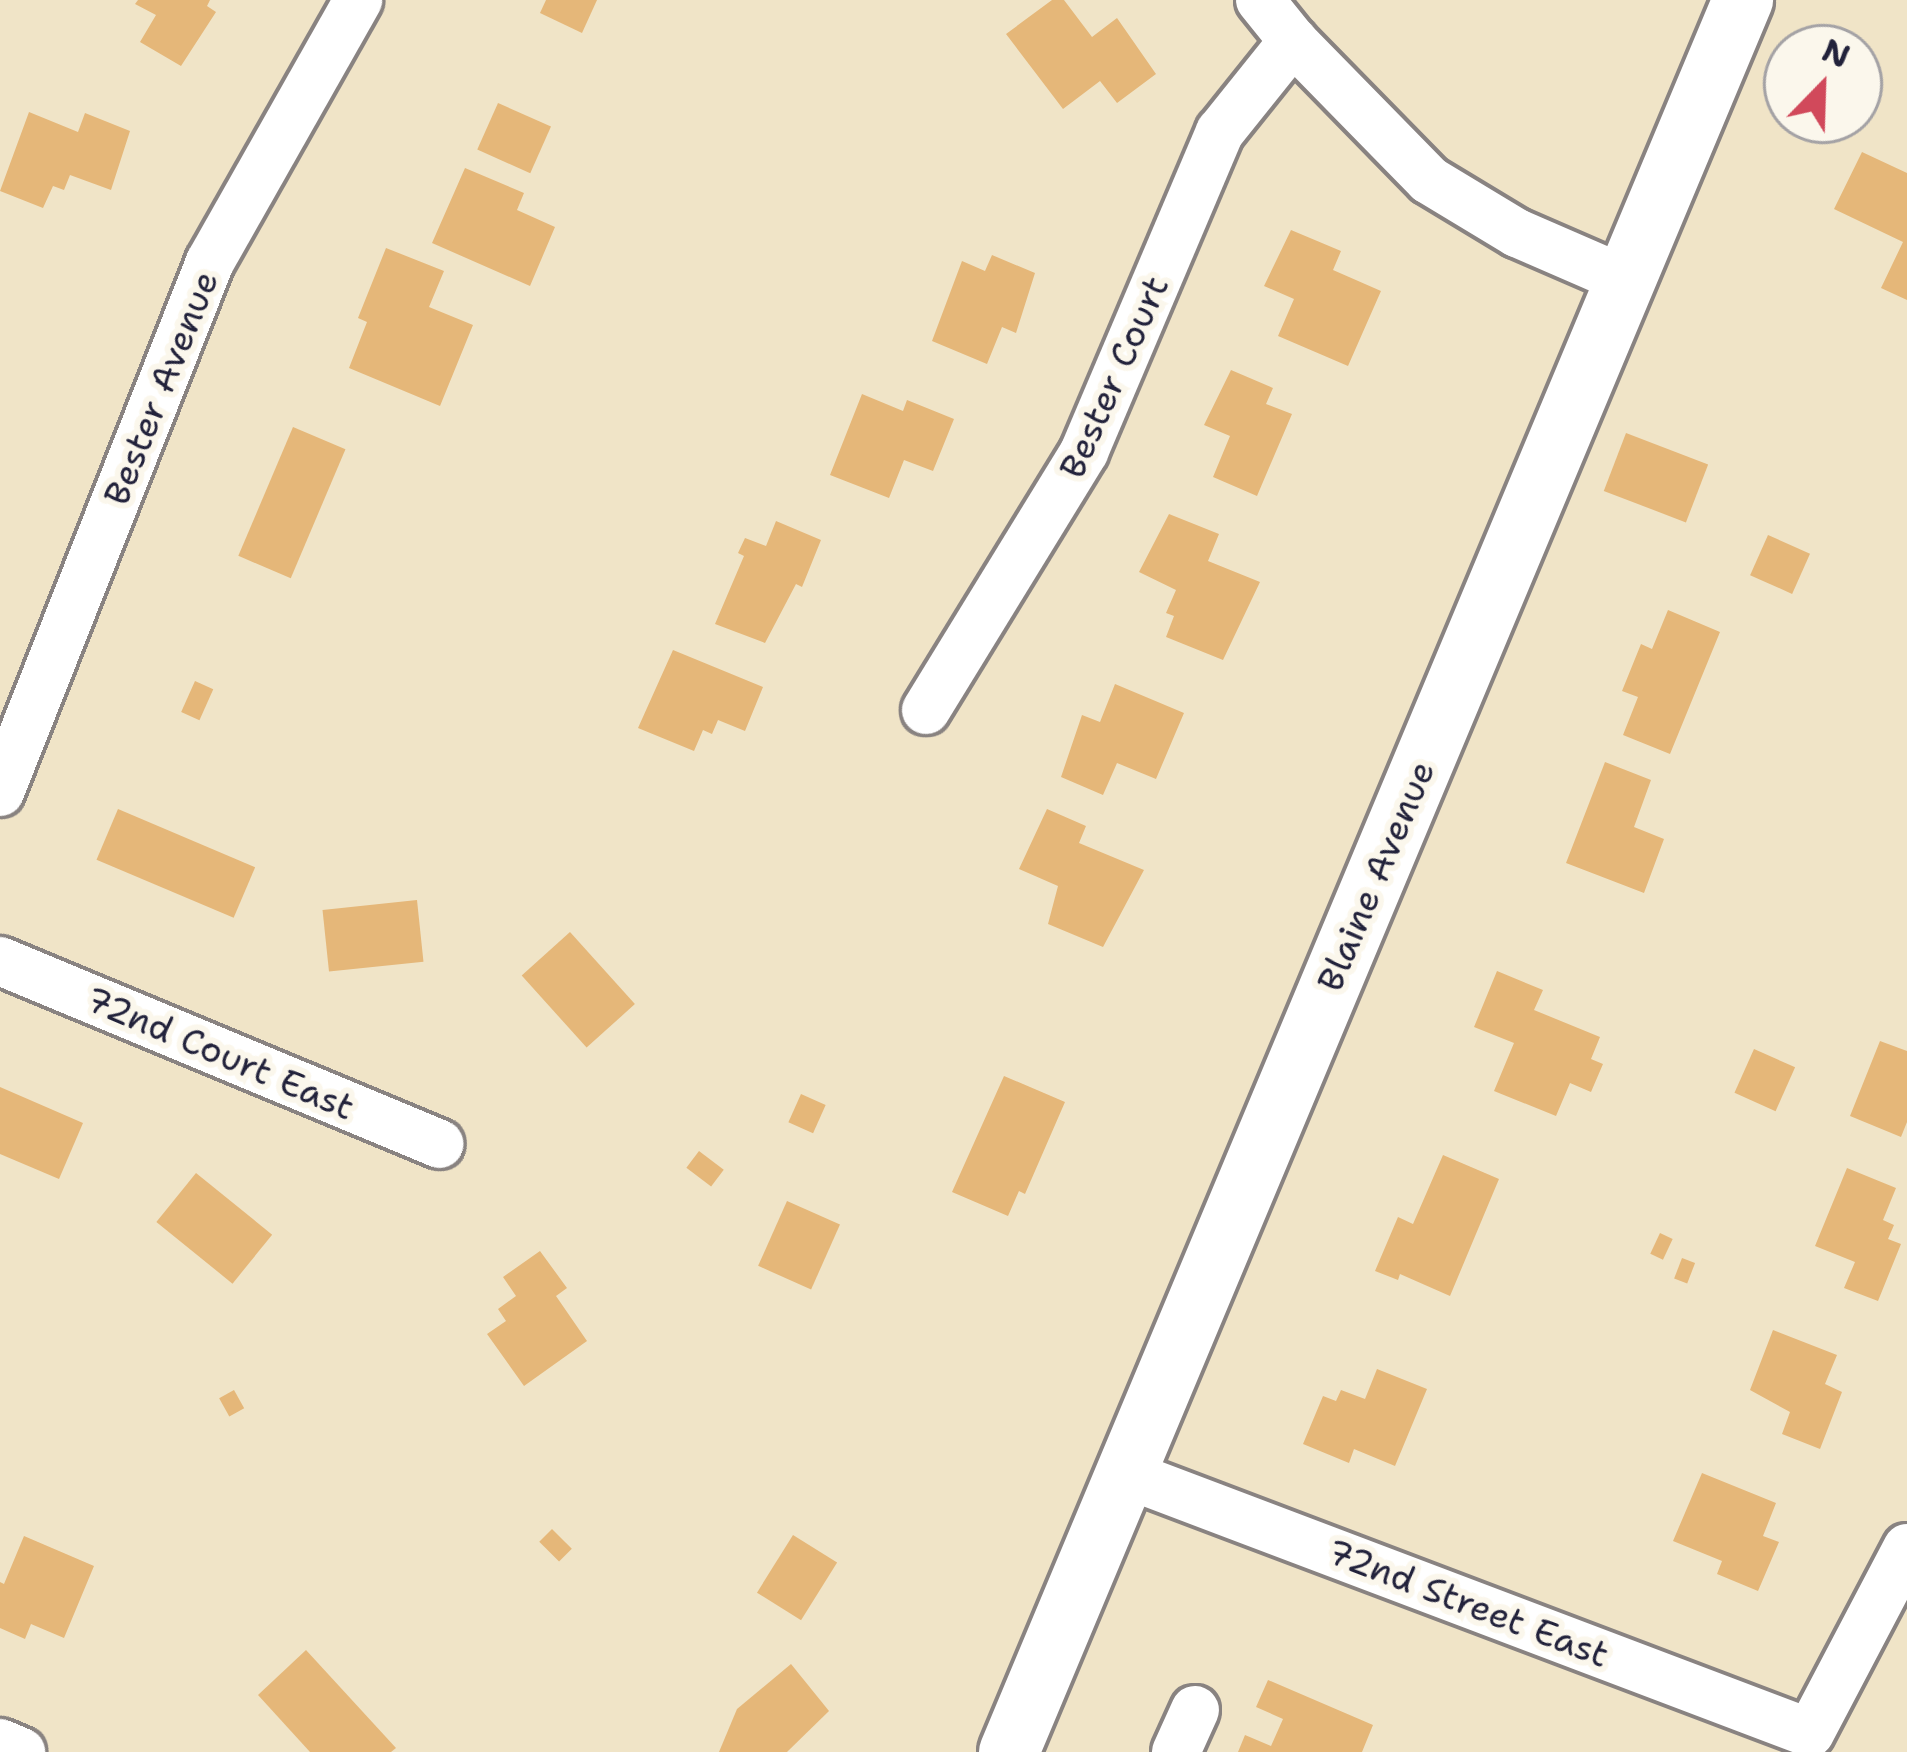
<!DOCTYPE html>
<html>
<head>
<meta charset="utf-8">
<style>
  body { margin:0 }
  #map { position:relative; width:1907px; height:1752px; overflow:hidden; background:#f0e4c7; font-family:"Shantell Sans",sans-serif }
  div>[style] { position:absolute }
  .building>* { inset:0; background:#e5b779; transform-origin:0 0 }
  .roads { filter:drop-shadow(3px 0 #898381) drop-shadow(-3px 0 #898381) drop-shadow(0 3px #898381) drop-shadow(0 -3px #898381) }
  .minor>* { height:48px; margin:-24px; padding:0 24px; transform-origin:24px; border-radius:24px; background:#fff }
  .tertiary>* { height:60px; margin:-30px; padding:0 30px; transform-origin:30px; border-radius:30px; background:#fff }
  span { translate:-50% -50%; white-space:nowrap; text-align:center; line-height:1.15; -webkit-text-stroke:12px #fbf7ec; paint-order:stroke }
  .street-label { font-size:36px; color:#22223b }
  .north { position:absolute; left:1763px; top:24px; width:120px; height:120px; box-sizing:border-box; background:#fbf7ec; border:3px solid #a4a2a5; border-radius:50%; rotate:23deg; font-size:33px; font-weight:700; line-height:48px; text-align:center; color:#22223b }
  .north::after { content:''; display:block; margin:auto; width:42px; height:54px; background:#d1495b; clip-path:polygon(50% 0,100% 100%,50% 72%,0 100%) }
</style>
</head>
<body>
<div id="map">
  <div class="building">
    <i style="clip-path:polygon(138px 0,210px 0,207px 6px,216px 12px,181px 66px,140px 42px,156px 15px,135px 4px)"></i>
    <i style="clip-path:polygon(546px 0,597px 0,582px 33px,540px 13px)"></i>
    <i style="clip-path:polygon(1052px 0,1064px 0,1092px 37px,1117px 18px,1156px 74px,1117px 103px,1100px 81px,1063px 109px,1006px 34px)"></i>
    <i style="left:498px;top:103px;width:58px;height:51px;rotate:24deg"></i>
    <i style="clip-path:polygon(29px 112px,78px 132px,85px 113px,130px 131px,111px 190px,70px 175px,64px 190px,53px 186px,43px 208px,0 191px)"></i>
    <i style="clip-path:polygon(1862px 152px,1907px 173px,1907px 300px,1881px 288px,1903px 242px,1834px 209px)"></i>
    <i style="clip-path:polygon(465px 168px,524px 193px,517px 210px,555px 227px,530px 286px,432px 243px)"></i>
    <i style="clip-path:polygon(1291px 230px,1341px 251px,1333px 270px,1381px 291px,1348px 366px,1278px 336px,1294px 299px,1264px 286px)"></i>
    <i style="clip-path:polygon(386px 248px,444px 271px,429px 307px,473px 325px,440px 406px,349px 368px,367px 322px,358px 318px)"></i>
    <i style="clip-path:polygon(992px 255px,1035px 273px,1016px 333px,1002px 327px,987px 364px,932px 341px,962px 261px,985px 271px)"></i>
    <i style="clip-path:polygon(1231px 370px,1273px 388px,1266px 404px,1292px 414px,1257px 496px,1213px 477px,1230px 436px,1204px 425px)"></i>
    <i style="clip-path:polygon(862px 394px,903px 411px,907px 400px,954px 419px,933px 471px,904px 460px,889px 498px,830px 475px)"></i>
    <i style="left:293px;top:427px;width:57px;height:140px;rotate:23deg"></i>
    <i style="left:1626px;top:433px;width:88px;height:62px;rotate:21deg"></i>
    <i style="clip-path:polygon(1169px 514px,1219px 534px,1208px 561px,1260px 582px,1223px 660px,1166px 637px,1174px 616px,1166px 613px,1176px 590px,1139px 572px)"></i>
    <i style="clip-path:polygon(776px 521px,821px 540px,802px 587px,796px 584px,765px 643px,715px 624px,744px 556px,738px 553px,745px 538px,766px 546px)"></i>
    <i style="left:1768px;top:535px;width:46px;height:44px;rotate:24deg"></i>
    <i style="clip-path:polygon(1668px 610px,1720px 632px,1670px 754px,1623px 735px,1638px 697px,1622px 691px,1641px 644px,1652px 649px)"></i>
    <i style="clip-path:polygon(673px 650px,763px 687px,745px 731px,718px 720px,712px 734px,703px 730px,694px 751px,638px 728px)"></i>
    <i style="left:195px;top:681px;width:20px;height:34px;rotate:24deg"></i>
    <i style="clip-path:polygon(1115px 684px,1184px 713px,1156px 779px,1117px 763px,1103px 795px,1061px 777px,1082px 715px,1100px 722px)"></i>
    <i style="clip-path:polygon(1605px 762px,1651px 780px,1634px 827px,1664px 839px,1644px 893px,1566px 863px)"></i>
    <i style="left:118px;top:809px;width:149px;height:55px;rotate:23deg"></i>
    <i style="clip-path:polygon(1047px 809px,1086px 826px,1079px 843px,1144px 870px,1103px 947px,1048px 924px,1058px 886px,1019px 869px)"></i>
    <i style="left:417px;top:900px;width:62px;height:95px;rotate:84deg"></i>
    <i style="left:570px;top:932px;width:97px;height:65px;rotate:48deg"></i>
    <i style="clip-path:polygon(1497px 971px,1543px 990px,1534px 1010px,1600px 1037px,1591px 1059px,1603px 1064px,1591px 1092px,1570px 1083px,1556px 1116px,1494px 1091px,1514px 1043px,1474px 1027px)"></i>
    <i style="clip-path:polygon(1880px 1041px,1907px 1051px,1907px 1122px,1901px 1137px,1850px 1116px)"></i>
    <i style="left:1754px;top:1049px;width:45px;height:48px;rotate:24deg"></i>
    <i style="clip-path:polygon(1004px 1076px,1065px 1102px,1025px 1194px,1019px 1191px,1008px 1216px,952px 1192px)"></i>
    <i style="clip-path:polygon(0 1087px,83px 1123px,59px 1179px,0 1154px)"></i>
    <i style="left:801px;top:1094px;width:27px;height:31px;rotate:24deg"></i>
    <i style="left:699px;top:1151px;width:31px;height:21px;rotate:37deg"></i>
    <i style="clip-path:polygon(1443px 1155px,1499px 1179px,1450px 1296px,1400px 1274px,1398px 1280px,1375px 1271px,1398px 1217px,1413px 1224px)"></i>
    <i style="clip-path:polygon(1847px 1168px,1896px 1188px,1883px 1220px,1894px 1225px,1888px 1239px,1901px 1244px,1878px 1301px,1844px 1288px,1855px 1262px,1815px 1246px)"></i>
    <i style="left:196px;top:1173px;width:98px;height:63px;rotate:39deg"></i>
    <i style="left:787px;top:1201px;width:58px;height:71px;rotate:24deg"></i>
    <i style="left:1660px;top:1233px;width:14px;height:23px;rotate:25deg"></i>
    <i style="clip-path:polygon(540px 1251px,567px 1288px,556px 1296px,587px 1341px,524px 1386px,487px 1334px,506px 1321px,498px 1309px,516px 1296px,503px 1277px)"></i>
    <i style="left:1682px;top:1258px;width:14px;height:22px;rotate:21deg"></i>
    <i style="clip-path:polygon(1773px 1330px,1837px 1355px,1825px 1384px,1842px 1392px,1820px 1449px,1782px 1434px,1790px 1412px,1750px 1390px)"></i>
    <i style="clip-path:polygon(1377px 1369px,1427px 1389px,1395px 1466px,1354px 1449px,1349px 1463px,1303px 1444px,1323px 1396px,1336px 1401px,1341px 1390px,1365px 1399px)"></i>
    <i style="left:234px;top:1390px;width:21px;height:17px;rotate:61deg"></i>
    <i style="clip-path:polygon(1702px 1473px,1776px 1503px,1763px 1536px,1779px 1542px,1758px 1591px,1717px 1574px,1722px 1561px,1673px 1541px)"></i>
    <i style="left:552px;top:1529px;width:28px;height:18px;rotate:45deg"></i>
    <i style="left:793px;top:1535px;width:52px;height:68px;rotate:32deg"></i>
    <i style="clip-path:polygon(24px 1536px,94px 1566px,64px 1638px,31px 1624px,25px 1639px,0 1628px,0 1582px,4px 1584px)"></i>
    <i style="clip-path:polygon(306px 1650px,396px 1748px,391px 1752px,310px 1752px,258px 1695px)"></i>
    <i style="clip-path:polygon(791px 1664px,829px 1711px,787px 1752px,719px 1752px,737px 1709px)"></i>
    <i style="clip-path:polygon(1268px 1680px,1373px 1725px,1362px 1752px,1238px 1752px,1245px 1735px,1271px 1746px,1283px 1719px,1256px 1707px)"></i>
  </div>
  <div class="roads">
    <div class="minor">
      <i style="left:1260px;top:0;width:53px;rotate:51.2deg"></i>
      <i style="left:1293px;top:41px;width:194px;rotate:45.6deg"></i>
      <i style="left:1429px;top:180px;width:103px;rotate:31.1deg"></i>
      <i style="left:1517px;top:233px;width:118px;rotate:23.5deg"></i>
      <i style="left:926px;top:710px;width:303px;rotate:-58.5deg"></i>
      <i style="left:1084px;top:452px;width:348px;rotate:-67deg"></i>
      <i style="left:1220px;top:132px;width:117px;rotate:-51.3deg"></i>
      <i style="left:0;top:792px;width:570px;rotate:-68.39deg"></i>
      <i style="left:210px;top:262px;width:301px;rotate:-60.5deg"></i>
      <i style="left:0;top:961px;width:476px;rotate:22.6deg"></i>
      <i style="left:1126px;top:1474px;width:731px;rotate:20.74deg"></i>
      <i style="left:1810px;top:1733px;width:209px;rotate:-62.3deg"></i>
      <i style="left:0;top:1743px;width:23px;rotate:23deg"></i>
      <i style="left:1176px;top:1752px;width:46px;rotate:-65.7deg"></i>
    </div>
    <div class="tertiary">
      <i style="left:1009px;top:1752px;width:1900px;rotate:-67.27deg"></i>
    </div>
  </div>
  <div class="street-label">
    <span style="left:1114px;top:377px;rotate:-66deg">Bester Court</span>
    <span style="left:161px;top:388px;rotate:-68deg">Bester Avenue</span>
    <span style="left:1376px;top:876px;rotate:-67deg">Blaine Avenue</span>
    <span style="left:220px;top:1053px;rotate:23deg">72nd Court East</span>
    <span style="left:1468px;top:1603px;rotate:21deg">72nd Street East</span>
  </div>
  <div class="north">N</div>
</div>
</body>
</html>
